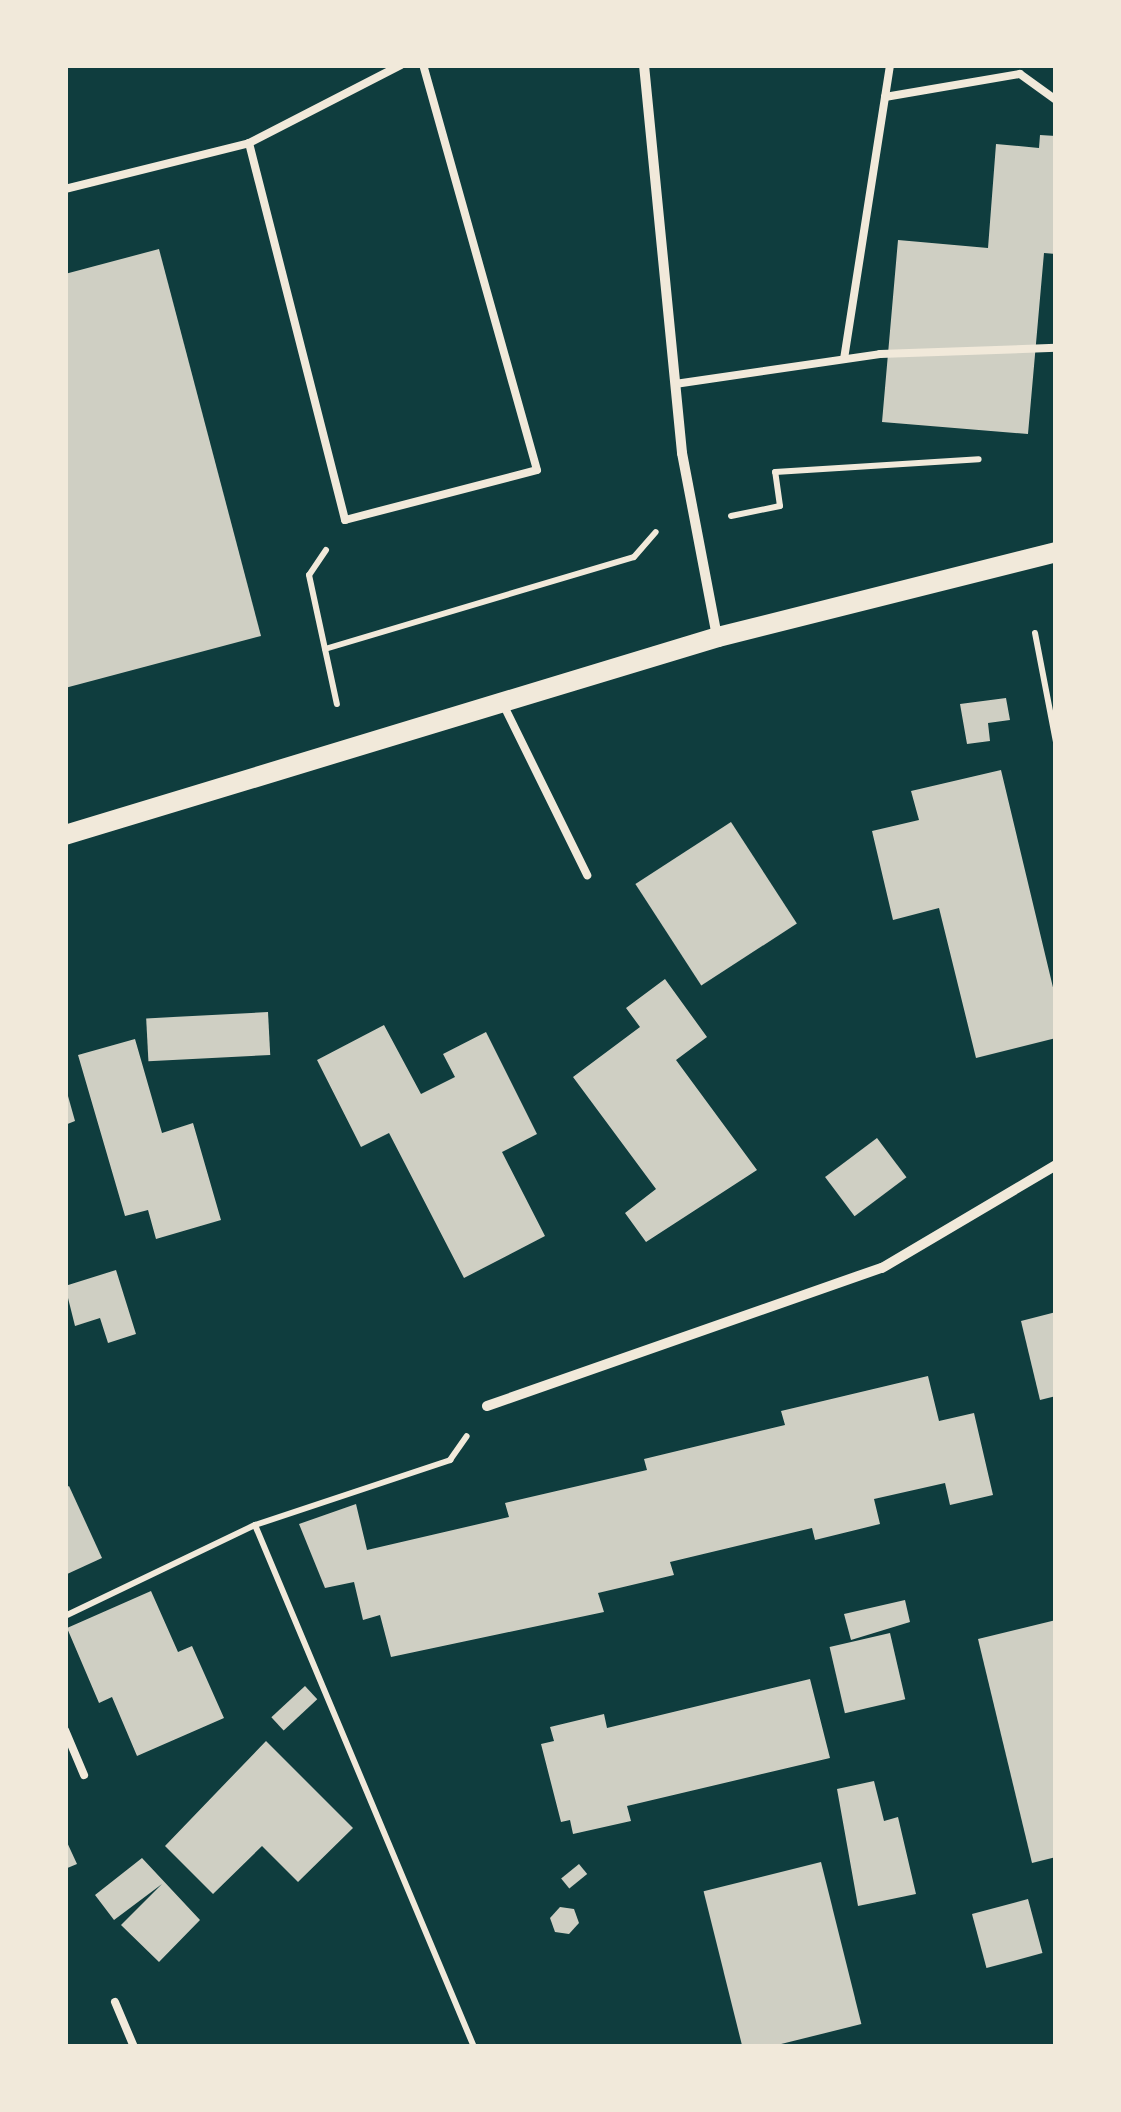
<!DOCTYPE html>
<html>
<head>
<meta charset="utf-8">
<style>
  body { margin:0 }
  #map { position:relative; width:1121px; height:2112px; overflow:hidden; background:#0f3d3e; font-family:Cabin,sans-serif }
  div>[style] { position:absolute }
  .building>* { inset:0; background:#cfcfc3; transform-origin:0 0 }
  .path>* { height:6px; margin:-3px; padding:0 3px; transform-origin:3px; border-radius:3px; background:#f1e9da }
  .service>* { height:8px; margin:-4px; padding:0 4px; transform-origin:4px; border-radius:4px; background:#f1e9da }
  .minor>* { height:10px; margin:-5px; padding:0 5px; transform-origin:5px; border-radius:5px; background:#f1e9da }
  .secondary>* { height:20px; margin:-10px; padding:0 10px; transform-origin:10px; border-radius:10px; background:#f1e9da }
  span { translate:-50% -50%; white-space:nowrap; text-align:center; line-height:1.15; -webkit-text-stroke:10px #f1e9da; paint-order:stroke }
  .frame { position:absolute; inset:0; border:68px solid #f1e9da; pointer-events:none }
</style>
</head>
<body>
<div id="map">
  <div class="building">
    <i style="clip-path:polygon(1040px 135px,1056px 136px,1056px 254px,1044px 253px,1028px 434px,882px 422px,898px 240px,988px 248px,996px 144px,1039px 148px)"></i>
    <i style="clip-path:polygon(159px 249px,261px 636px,65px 688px,65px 274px)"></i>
    <i style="clip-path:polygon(1006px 698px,1010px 720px,988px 723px,990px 741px,967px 744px,960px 704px)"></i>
    <i style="clip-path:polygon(1001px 770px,1056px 1000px,1056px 1038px,976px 1058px,939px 908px,893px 920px,872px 831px,919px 820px,911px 791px)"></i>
    <i style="left:731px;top:822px;width:121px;height:114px;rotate:57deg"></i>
    <i style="clip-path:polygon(665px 979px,707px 1037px,676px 1060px,757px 1170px,646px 1242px,625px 1213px,656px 1189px,573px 1077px,640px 1027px,626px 1008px)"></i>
    <i style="left:268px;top:1012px;width:43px;height:122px;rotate:87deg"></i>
    <i style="clip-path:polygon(384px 1025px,421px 1094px,455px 1077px,443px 1054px,486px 1032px,537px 1134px,502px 1152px,545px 1236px,464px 1278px,389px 1133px,361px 1147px,317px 1060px)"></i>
    <i style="clip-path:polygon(135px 1039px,162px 1133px,193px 1123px,221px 1220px,156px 1239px,148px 1210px,125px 1216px,78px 1055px)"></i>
    <i style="clip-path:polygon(66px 1089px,75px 1121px,65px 1125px,65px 1090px)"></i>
    <i style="left:877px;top:1138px;width:49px;height:65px;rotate:53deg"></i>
    <i style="clip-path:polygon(116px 1270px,136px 1334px,108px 1343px,100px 1318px,75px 1326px,65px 1286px)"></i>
    <i style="clip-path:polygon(1056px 1312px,1056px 1396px,1040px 1400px,1021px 1321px)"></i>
    <i style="clip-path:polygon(928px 1376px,939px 1421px,974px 1413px,993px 1495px,950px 1505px,945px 1483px,874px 1499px,880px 1524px,815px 1540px,812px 1528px,670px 1562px,674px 1575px,598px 1593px,604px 1612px,391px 1657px,380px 1615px,363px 1620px,354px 1582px,325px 1588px,299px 1524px,356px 1504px,367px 1550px,509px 1517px,505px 1503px,647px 1470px,644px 1459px,785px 1425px,781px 1411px)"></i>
    <i style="clip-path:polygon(69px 1486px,102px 1558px,65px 1575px,65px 1488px)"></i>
    <i style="clip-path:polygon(151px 1591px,178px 1652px,192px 1646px,224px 1718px,137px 1756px,112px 1697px,99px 1703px,67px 1628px)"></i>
    <i style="clip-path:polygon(905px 1600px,910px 1622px,851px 1640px,844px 1614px)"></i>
    <i style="clip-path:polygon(1056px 1620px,1056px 1857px,1032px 1863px,978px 1639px)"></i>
    <i style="left:890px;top:1633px;width:68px;height:62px;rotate:77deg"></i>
    <i style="clip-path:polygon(810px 1679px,830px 1758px,627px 1806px,631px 1821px,573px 1834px,570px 1820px,561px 1822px,541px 1744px,554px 1741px,550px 1727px,604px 1714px,607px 1728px)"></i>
    <i style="left:305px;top:1686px;width:18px;height:46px;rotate:47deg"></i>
    <i style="clip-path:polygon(266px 1741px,353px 1828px,298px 1882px,262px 1846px,213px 1894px,165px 1846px)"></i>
    <i style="clip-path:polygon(874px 1781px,884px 1821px,898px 1817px,916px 1894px,858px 1906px,837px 1789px)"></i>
    <i style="clip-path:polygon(65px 1838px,77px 1864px,65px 1869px)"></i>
    <i style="clip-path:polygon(142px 1858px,200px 1920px,159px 1962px,121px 1925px,162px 1884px,114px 1920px,95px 1895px)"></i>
    <i style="left:821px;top:1862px;width:167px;height:121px;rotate:76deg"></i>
    <i style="left:579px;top:1864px;width:13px;height:23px;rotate:51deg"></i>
    <i style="left:1028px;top:1899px;width:56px;height:58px;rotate:75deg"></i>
    <i style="clip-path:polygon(560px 1907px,574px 1909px,579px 1923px,569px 1934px,555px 1932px,550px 1918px)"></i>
  </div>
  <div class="path">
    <i style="left:731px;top:516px;width:50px;rotate:-11.5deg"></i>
    <i style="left:780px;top:506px;width:34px;rotate:-98deg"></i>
    <i style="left:775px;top:472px;width:204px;rotate:-3.6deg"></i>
    <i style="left:326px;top:550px;width:30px;rotate:124deg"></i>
    <i style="left:309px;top:575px;width:132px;rotate:77.8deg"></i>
    <i style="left:1035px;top:633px;width:111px;rotate:79.1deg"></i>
    <i style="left:325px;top:649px;width:322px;rotate:-16.6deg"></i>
    <i style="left:634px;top:557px;width:33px;rotate:-49deg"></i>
    <i style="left:255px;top:1525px;width:566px;rotate:67.24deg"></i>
    <i style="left:65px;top:1616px;width:211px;rotate:-25.6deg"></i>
    <i style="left:255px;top:1525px;width:206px;rotate:-18.4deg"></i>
    <i style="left:450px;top:1460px;width:29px;rotate:-55deg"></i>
  </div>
  <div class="service">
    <i style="left:885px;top:97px;width:137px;rotate:-9.7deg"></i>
    <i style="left:1020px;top:74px;width:44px;rotate:35.8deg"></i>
    <i style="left:249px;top:143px;width:389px;rotate:75.7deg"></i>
    <i style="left:345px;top:520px;width:198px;rotate:-14.6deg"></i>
    <i style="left:537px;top:470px;width:421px;rotate:-105.7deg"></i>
    <i style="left:65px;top:189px;width:190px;rotate:-14deg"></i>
    <i style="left:249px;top:143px;width:171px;rotate:-27.2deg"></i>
    <i style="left:844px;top:359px;width:298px;rotate:-81.1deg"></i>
    <i style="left:675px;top:384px;width:207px;rotate:-8.3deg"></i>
    <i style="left:880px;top:354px;width:176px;rotate:-2deg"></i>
    <i style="left:503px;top:704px;width:191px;rotate:63.8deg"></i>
    <i style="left:65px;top:1730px;width:49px;rotate:67.1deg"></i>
    <i style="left:115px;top:2002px;width:49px;rotate:67.1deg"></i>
  </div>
  <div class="minor">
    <i style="left:644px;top:65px;width:390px;rotate:84.4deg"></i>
    <i style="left:682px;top:453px;width:186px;rotate:79.2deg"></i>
    <i style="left:487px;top:1406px;width:418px;rotate:-19.3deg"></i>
    <i style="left:882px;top:1268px;width:202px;rotate:-30.6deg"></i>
  </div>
  <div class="secondary">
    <i style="left:65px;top:835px;width:682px;rotate:-16.87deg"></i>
    <i style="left:718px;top:637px;width:349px;rotate:-14.1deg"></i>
  </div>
  <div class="frame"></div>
</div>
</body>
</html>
